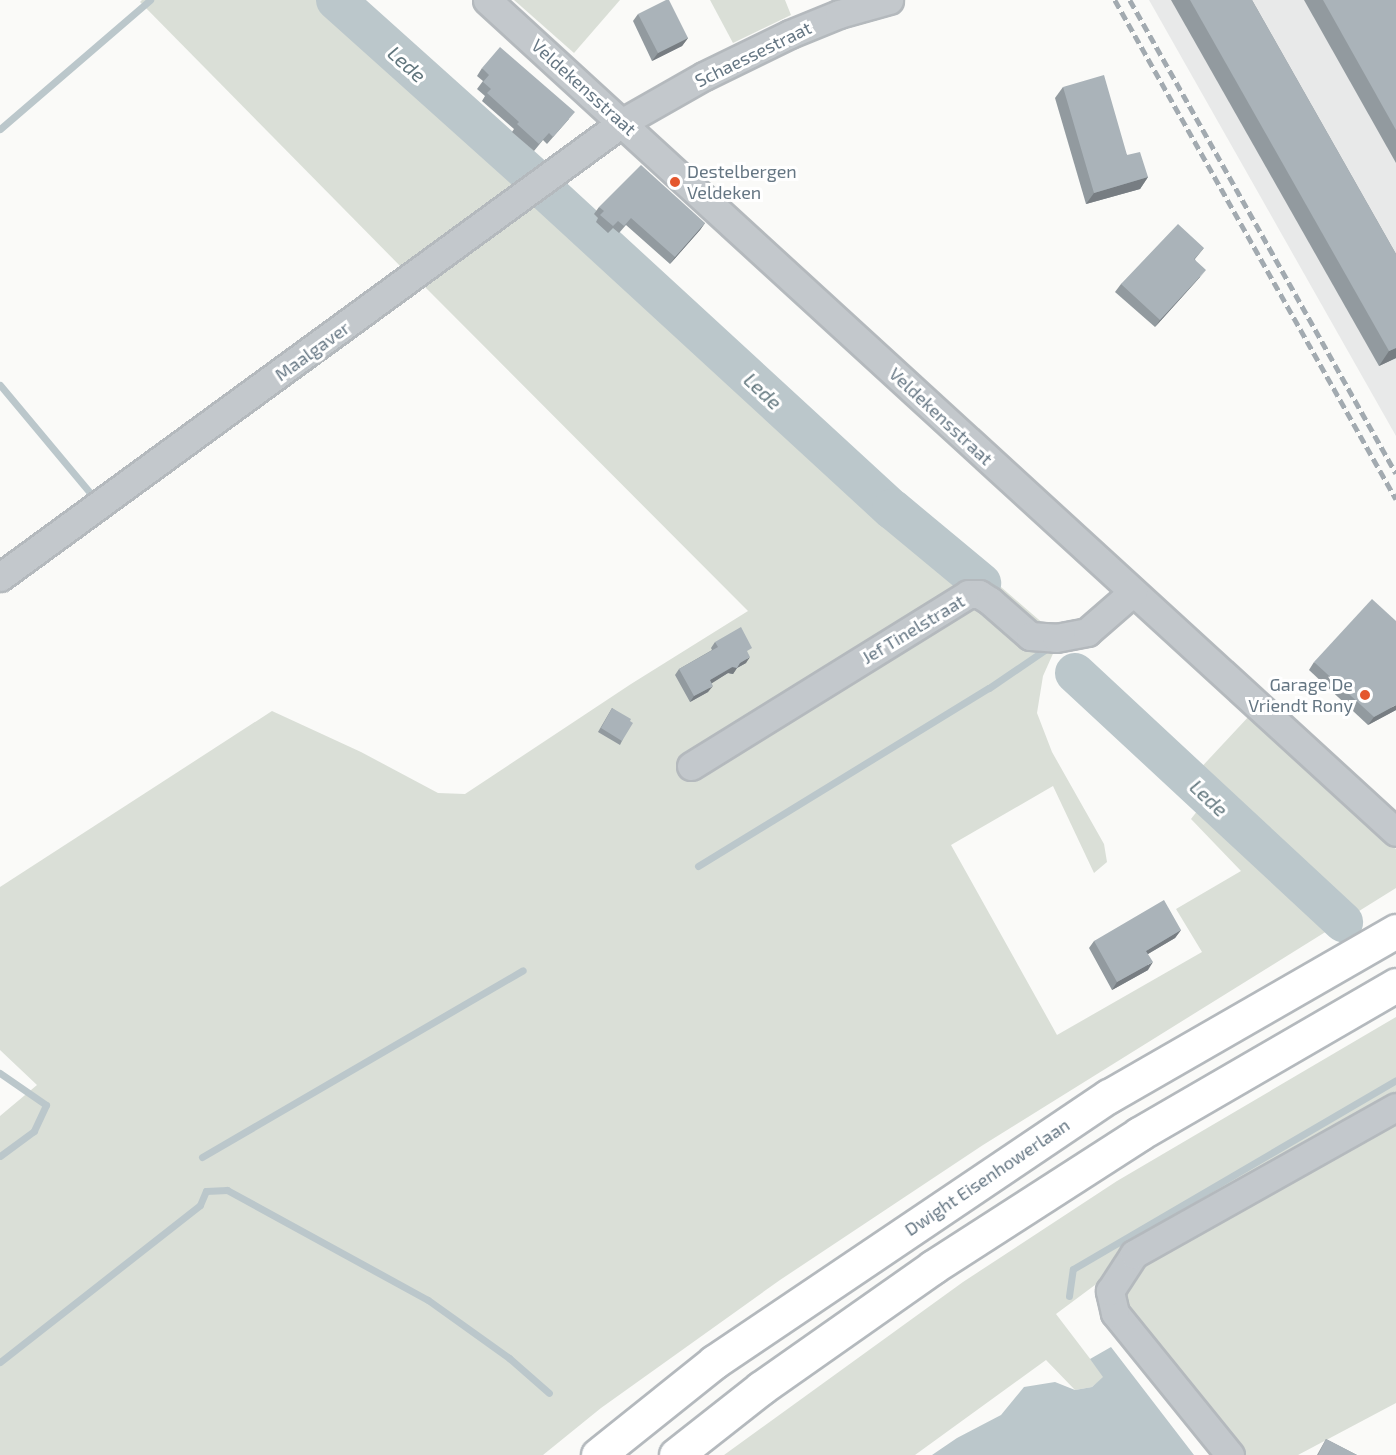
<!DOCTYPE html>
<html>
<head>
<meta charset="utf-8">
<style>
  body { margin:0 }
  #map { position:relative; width:1396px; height:1455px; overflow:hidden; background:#fafaf8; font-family:"Exo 2",sans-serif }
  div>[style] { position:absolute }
  .built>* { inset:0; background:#e8e9e9 }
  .green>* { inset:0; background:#dadfd7 }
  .water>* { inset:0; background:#bbc7cb }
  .stream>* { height:7px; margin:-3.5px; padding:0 3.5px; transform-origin:3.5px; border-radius:3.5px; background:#bbc7cb }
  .river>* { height:40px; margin:-20px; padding:0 20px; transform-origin:20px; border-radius:20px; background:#bbc7cb }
  .roads { filter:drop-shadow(2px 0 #b4b9bd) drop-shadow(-2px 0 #b4b9bd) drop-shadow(0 2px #b4b9bd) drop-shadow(0 -2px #b4b9bd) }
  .street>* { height:27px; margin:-13.5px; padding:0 13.5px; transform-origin:13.5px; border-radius:13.5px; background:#c3c8cc }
  .highway>* { height:33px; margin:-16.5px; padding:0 16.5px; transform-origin:16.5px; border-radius:16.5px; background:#fff }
  .rail>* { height:4.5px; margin-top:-2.25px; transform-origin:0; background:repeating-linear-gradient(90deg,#a2aab0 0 9px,transparent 0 13.5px) }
  .wall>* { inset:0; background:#929a9f }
  .shaded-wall>* { inset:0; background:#777d82 }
  .building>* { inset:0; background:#aab3b9 }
  .dots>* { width:16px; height:16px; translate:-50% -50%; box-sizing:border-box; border:3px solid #fff; border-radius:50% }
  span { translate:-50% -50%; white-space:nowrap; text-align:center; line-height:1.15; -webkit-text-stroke:6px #fff; paint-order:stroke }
  .street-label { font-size:18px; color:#657683 }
  .poi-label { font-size:18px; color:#657683 }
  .left { translate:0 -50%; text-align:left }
  .right { translate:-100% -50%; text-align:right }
  .water-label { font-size:20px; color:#60757c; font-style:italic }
</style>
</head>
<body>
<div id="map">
  <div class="built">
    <i style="clip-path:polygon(1149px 0,1396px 0,1396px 436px)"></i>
  </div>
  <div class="green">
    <i style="clip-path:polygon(142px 0,350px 0,539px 170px,408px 274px,140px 2px)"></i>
    <i style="clip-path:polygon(514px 0,620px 0,574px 53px)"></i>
    <i style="clip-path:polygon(710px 0,785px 0,791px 15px,733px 43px)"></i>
    <i style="clip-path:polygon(561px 182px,911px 509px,1060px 638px,1043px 676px,1037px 713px,1052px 752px,1104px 844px,1107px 862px,1094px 873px,1053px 786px,951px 845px,1057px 1035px,1202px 952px,1176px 909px,1241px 871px,1191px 819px,1212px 792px,1195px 774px,1251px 714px,1396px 849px,1396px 888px,983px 1145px,780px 1280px,601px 1408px,543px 1455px,0 1455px,0 1116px,37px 1085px,0 1050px,0 887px,272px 711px,361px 752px,438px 793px,465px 794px,631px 684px,748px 611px,423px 285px)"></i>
    <i style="clip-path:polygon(1396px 1017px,1396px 1403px,1298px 1455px,1242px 1455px,1103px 1279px,1056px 1314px,1104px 1377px,1092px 1387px,1075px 1390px,1046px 1360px,915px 1455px,724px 1455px,963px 1282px,1117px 1181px)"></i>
  </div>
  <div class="water">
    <i style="clip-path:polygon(1111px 1347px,1194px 1455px,932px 1455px,957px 1438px,1001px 1415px,1024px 1387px,1055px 1382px,1075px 1390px,1092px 1387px,1103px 1377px,1090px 1359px)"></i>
  </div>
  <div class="stream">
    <i style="left:0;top:129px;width:198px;rotate:-40.7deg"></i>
    <i style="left:0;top:385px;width:142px;rotate:50.1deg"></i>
    <i style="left:698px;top:866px;width:341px;rotate:-31.5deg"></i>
    <i style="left:989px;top:688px;width:73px;rotate:-34.3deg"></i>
    <i style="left:0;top:1073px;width:56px;rotate:34.8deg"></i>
    <i style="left:46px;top:1105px;width:29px;rotate:115deg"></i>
    <i style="left:34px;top:1131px;width:42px;rotate:143.7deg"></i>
    <i style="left:202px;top:1157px;width:371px;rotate:-30.2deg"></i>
    <i style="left:1069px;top:1296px;width:27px;rotate:-82deg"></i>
    <i style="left:1073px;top:1269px;width:374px;rotate:-30.3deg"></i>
    <i style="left:0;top:1362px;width:254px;rotate:-38.1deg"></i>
    <i style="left:200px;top:1205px;width:15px;rotate:-67deg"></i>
    <i style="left:206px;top:1191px;width:21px;rotate:-3deg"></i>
    <i style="left:227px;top:1190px;width:229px;rotate:28.7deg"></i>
    <i style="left:428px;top:1300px;width:100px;rotate:35.6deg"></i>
    <i style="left:509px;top:1358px;width:53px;rotate:41.2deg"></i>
  </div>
  <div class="river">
    <i style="left:336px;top:0;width:263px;rotate:41.9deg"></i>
    <i style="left:549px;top:194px;width:466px;rotate:42.6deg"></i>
    <i style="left:892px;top:509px;width:116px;rotate:39.7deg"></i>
    <i style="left:1075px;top:673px;width:366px;rotate:42.9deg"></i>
  </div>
  <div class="roads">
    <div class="street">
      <i style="left:487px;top:0;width:1232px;rotate:42.47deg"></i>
      <i style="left:0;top:577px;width:771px;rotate:-36.14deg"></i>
      <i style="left:623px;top:122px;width:93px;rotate:-29.6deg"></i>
      <i style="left:704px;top:76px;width:96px;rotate:-26deg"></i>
      <i style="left:790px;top:34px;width:53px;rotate:-22.2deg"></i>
      <i style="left:839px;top:14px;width:52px;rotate:-15.6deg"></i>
      <i style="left:691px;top:766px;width:326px;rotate:-31.8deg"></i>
      <i style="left:968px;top:594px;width:11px"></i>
      <i style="left:979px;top:594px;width:13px;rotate:32deg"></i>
      <i style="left:990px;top:601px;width:53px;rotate:41.2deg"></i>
      <i style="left:1030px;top:636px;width:26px;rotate:4deg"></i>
      <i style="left:1056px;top:638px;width:32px;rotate:-11deg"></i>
      <i style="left:1087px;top:632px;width:61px;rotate:-41deg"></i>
      <i style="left:1230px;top:1455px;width:183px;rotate:-129deg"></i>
      <i style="left:1115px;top:1313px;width:23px;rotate:-103deg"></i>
      <i style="left:1110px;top:1291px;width:44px;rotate:-57deg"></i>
      <i style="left:1134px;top:1254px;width:300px;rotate:-29.3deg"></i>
    </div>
    <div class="highway">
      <i style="left:598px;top:1455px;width:149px;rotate:-38.7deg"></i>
      <i style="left:714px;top:1362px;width:476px;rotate:-34deg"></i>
      <i style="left:1109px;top:1096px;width:331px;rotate:-29.9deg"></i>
      <i style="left:676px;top:1455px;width:108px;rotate:-38.2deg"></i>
      <i style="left:761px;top:1388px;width:210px;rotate:-35.1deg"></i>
      <i style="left:933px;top:1267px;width:245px;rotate:-32.8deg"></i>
      <i style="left:1139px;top:1134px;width:297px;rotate:-30.1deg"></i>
    </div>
  </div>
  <div class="rail">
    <i style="left:1115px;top:0;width:573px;rotate:60.61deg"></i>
    <i style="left:1130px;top:0;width:543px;rotate:60.65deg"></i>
  </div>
  <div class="wall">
    <i style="clip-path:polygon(1171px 0,1252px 0,1396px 254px,1396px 358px,1379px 366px)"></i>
    <i style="clip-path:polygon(1304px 0,1396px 0,1396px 163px)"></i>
    <i style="clip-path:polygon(638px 14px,688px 38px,682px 46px,652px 61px,633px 21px)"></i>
    <i style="clip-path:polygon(482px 68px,569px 119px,547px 144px,543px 140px,534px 151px,512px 132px,514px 129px,482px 101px,485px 96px,477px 89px,483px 81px,477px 76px)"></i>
    <i style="clip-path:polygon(1063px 87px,1148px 177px,1140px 189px,1086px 204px,1055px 98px)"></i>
    <i style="clip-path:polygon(599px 207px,705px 223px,700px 230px,670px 264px,626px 225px,619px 233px,613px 228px,608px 233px,596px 222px,598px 218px,594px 214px)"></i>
    <i style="clip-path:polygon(1204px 248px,1195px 259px,1200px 277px,1155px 327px,1115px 292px,1121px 284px)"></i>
    <i style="clip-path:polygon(715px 642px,748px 654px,746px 663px,737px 668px,733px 674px,728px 673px,711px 683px,708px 692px,690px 702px,675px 675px,679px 669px,712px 650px,711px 648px)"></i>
    <i style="clip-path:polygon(1314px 662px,1396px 710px,1368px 725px,1309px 670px)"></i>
    <i style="clip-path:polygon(612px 708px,630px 721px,622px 741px,620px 745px,598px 732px)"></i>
    <i style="clip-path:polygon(1181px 930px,1175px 938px,1148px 954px,1148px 970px,1112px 990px,1089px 948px,1094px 941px)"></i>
    <i style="clip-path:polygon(1326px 1439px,1357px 1455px,1317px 1455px)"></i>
  </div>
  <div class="shaded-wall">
    <i style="clip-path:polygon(688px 38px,682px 46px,652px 61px,658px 53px)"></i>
    <i style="clip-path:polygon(1148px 177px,1140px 189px,1086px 204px,1094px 193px)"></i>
    <i style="clip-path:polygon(705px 223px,700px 230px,670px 264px,675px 257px)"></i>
    <i style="clip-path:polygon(1206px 270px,1200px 277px,1155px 327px,1160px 320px)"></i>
    <i style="clip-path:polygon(1396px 348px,1396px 358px,1379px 366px,1389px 351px)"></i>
    <i style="clip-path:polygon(750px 657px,746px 663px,737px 668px,733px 674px,728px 673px,706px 687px,710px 680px)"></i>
    <i style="clip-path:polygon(713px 686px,708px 692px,690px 702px,694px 696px)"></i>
    <i style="clip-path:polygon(1396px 705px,1396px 710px,1368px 725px,1374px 717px)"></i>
    <i style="clip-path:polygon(1181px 930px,1175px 938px,1141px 958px,1146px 951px)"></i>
    <i style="clip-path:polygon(1153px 962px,1148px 970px,1112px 990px,1117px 982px)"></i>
  </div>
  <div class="building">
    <i style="clip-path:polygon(666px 0,669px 0,688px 38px,658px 53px,638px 14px)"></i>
    <i style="clip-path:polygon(1190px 0,1252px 0,1396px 254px,1396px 348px,1389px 351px)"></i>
    <i style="clip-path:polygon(1323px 0,1396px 0,1396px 130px)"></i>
    <i style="clip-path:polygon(500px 47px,575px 112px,553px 137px,549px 133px,539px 144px,517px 124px,519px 122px,487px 93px,491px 89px,483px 82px,489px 75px,482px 68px)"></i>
    <i style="clip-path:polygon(1104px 75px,1127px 155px,1140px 152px,1148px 177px,1094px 193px,1063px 87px)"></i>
    <i style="clip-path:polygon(641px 165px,705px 223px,675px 257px,631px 218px,624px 226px,618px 221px,613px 226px,600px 215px,604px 211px,599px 207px)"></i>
    <i style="clip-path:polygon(1178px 224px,1204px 248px,1194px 259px,1206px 270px,1160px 320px,1121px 284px)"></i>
    <i style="clip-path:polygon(1372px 599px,1396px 621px,1396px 705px,1374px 717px,1314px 662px)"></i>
    <i style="clip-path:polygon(741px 627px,752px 648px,747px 651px,750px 657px,740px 663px,737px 668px,732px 667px,710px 680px,713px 686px,694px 696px,679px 669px,718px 647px,715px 642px)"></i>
    <i style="clip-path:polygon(612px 708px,631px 719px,630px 721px,633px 723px,622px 741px,601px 728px)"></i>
    <i style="clip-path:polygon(1164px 900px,1181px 930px,1146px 951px,1153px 962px,1117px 982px,1094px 941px)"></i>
    <i style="clip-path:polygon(1326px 1439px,1357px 1455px,1318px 1455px)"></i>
  </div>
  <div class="dots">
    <i style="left:675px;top:182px;background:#e4572e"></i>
    <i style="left:1365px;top:695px;background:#e4572e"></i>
  </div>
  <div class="street-label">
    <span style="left:753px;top:54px;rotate:-26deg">Schaessestraat</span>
    <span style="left:584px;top:87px;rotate:42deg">Veldekensstraat</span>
    <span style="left:312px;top:351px;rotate:-36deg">Maalgaver</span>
    <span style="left:941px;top:416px;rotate:43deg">Veldekensstraat</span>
    <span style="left:913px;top:629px;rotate:-31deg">Jef Tinelstraat</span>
    <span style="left:987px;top:1177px;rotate:-34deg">Dwight Eisenhowerlaan</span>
  </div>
  <div class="poi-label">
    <span class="left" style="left:687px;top:182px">Destelbergen<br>Veldeken</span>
    <span class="right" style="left:1353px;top:695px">Garage De<br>Vriendt Rony</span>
  </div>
  <div class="water-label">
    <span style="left:407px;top:64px;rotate:42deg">Lede</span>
    <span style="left:763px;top:391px;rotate:43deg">Lede</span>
    <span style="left:1209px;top:798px;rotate:43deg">Lede</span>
  </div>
</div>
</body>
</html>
